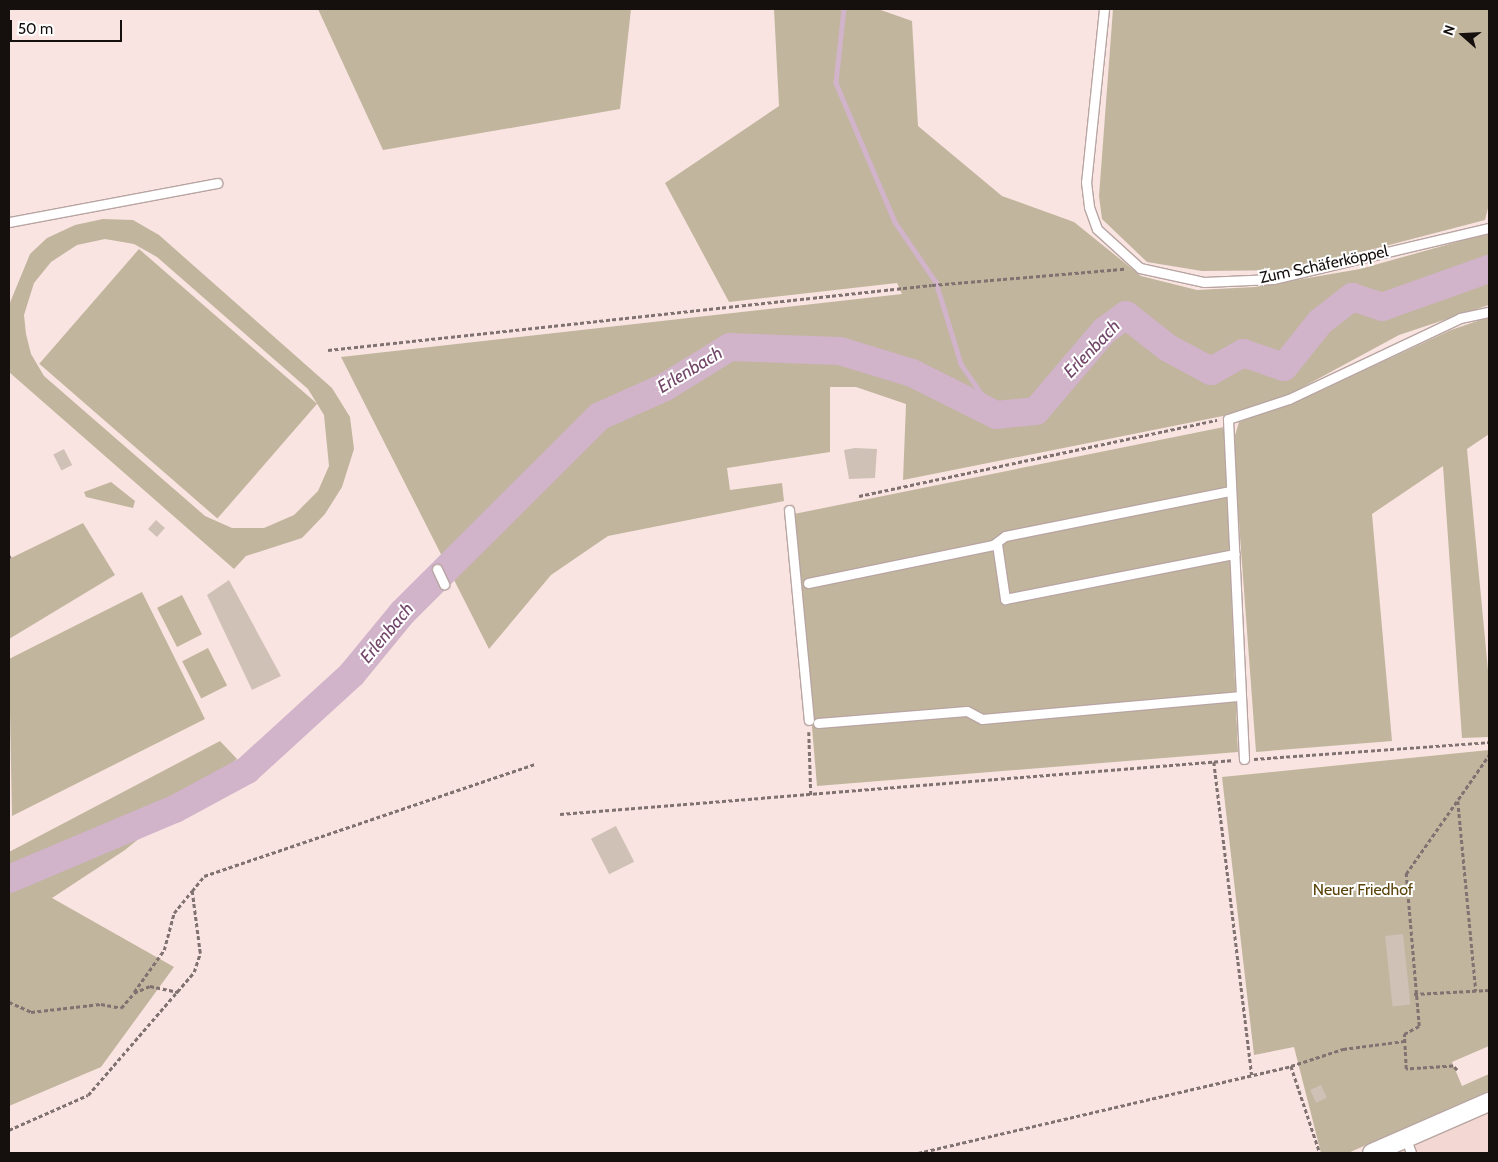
<!DOCTYPE html>
<html>
<head>
<meta charset="utf-8">
<style>
  body { margin:0 }
  #map { position:relative; width:1498px; height:1162px; overflow:hidden; background:#f9e4e1; font-family:Cabin,sans-serif }
  div>[style] { position:absolute }
  .built>* { inset:0; background:#f3d7d2 }
  .green>* { inset:0; background:#c1b59d; transform-origin:0 0 }
  .stream>* { height:4.5px; margin:-2.25px; padding:0 2.25px; transform-origin:2.25px; border-radius:2.25px; background:#d1b3ca }
  .river>* { height:28px; margin:-14px; padding:0 14px; transform-origin:14px; border-radius:14px; background:#d1b3ca }
  .building>* { inset:0; background:#d0c1b7; transform-origin:0 0 }
  .path>* { height:2.5px; margin-top:-1.25px; transform-origin:0; background:repeating-linear-gradient(90deg,#7f7270 0 4px,transparent 0 6.5px) }
  .roads { filter:drop-shadow(1px 0 #b8a5a2) drop-shadow(-1px 0 #b8a5a2) drop-shadow(0 1px #b8a5a2) drop-shadow(0 -1px #b8a5a2) }
  .service>* { height:9px; margin:-4.5px; padding:0 4.5px; transform-origin:4.5px; border-radius:4.5px; background:#fff }
  .minor>* { height:18px; margin:-9px; padding:0 9px; transform-origin:9px; border-radius:9px; background:#fff }
  span { translate:-50% -50%; white-space:nowrap; text-align:center; line-height:1.15; -webkit-text-stroke:4px #fff; paint-order:stroke }
  .street-label { font-size:16px; color:#150f0e }
  .park-label { font-size:16px; color:#5a4309 }
  .water-label { font-size:18px; color:#724769; font-style:italic }
  .frame { position:absolute; inset:0; border:10px solid #150f0e; pointer-events:none }
  .north { position:absolute; left:1438px; top:10px; width:50px; height:50px; -webkit-text-stroke:4px #fff; paint-order:stroke; rotate:289deg; font-size:14px; font-weight:700; line-height:20px; text-align:center; color:#150f0e }
  .north::after { content:''; display:block; margin:auto; width:18px; height:22px; background:#150f0e; clip-path:polygon(50% 0,100% 100%,50% 72%,0 100%) }
  .scale { position:absolute; left:10px; top:20px; width:112px; height:22px; box-sizing:border-box; border:2px solid #150f0e; border-top:0; padding-left:6px; font-size:15px; line-height:18px; white-space:nowrap; color:#150f0e; -webkit-text-stroke:4px #fff; paint-order:stroke }
</style>
</head>
<body>
<div id="map">
  <div class="built">
    <i style="clip-path:polygon(1489px 1098px,1489px 1153px,1373px 1153px)"></i>
  </div>
  <div class="green">
    <i style="clip-path:polygon(318px 9px,631px 9px,620px 109px,383px 150px)"></i>
    <i style="clip-path:polygon(774px 9px,878px 9px,912px 21px,918px 126px,1002px 196px,1074px 222px,1141px 276px,1197px 290px,1255px 287px,1360px 269px,1489px 233px,1489px 305px,1399px 335px,1290px 394px,1228px 415px,903px 480px,906px 404px,856px 387px,830px 387px,830px 452px,727px 468px,730px 490px,782px 483px,784px 501px,608px 536px,551px 575px,489px 649px,341px 357px,902px 294px,897px 283px,729px 302px,665px 183px,779px 106px)"></i>
    <i style="clip-path:polygon(1113px 9px,1489px 9px,1489px 204px,1485px 220px,1293px 270px,1202px 271px,1147px 262px,1102px 219px,1099px 196px)"></i>
    <i style="clip-path:polygon(evenodd,103px 219px,133px 220px,159px 235px,332px 388px,350px 417px,354px 449px,342px 487px,325px 514px,302px 538px,246px 556px,234px 569px,9px 372px,9px 305px,30px 254px,47px 238px,75px 225px,103px 219px,105px 239px,134px 244px,157px 257px,308px 389px,324px 415px,329px 466px,318px 491px,294px 515px,264px 528px,232px 528px,205px 516px,44px 376px,31px 354px,26px 334px,24px 315px,34px 283px,51px 262px,77px 245px,105px 239px)"></i>
    <i style="left:139px;top:249px;width:236px;height:152px;rotate:41deg"></i>
    <i style="clip-path:polygon(1489px 317px,1489px 434px,1467px 449px,1489px 681px,1489px 737px,1462px 738px,1443px 466px,1372px 514px,1392px 741px,1256px 752px,1233px 442px,1239px 422px,1300px 400px,1451px 330px)"></i>
    <i style="clip-path:polygon(1224px 427px,1238px 752px,817px 786px,794px 514px)"></i>
    <i style="clip-path:polygon(111px 482px,135px 501px,133px 508px,86px 497px,84px 492px)"></i>
    <i style="clip-path:polygon(83px 523px,115px 575px,9px 639px,9px 559px)"></i>
    <i style="clip-path:polygon(142px 592px,205px 719px,12px 816px,9px 659px)"></i>
    <i style="left:182px;top:595px;width:44px;height:28px;rotate:63deg"></i>
    <i style="left:208px;top:648px;width:42px;height:29px;rotate:63deg"></i>
    <i style="clip-path:polygon(220px 741px,237px 759px,125px 850px,52px 898px,174px 967px,101px 1067px,9px 1106px,9px 852px)"></i>
    <i style="clip-path:polygon(1489px 750px,1489px 1046px,1452px 1062px,1462px 1086px,1489px 1074px,1489px 1091px,1348px 1153px,1321px 1153px,1294px 1047px,1254px 1055px,1222px 777px)"></i>
  </div>
  <div class="stream">
    <i style="left:844px;top:9px;width:74px;rotate:96.2deg"></i>
    <i style="left:836px;top:83px;width:151px;rotate:67deg"></i>
    <i style="left:895px;top:222px;width:73px;rotate:55.7deg"></i>
    <i style="left:936px;top:282px;width:86px;rotate:73deg"></i>
    <i style="left:961px;top:364px;width:62px;rotate:55.5deg"></i>
  </div>
  <div class="river">
    <i style="left:9px;top:879px;width:180px;rotate:-22.9deg"></i>
    <i style="left:175px;top:809px;width:82px;rotate:-28.4deg"></i>
    <i style="left:247px;top:770px;width:142px;rotate:-42.4deg"></i>
    <i style="left:352px;top:674px;width:80px;rotate:-50.6deg"></i>
    <i style="left:403px;top:612px;width:278px;rotate:-44.9deg"></i>
    <i style="left:600px;top:416px;width:71px;rotate:-24deg"></i>
    <i style="left:665px;top:387px;width:76px;rotate:-31.6deg"></i>
    <i style="left:730px;top:347px;width:110px;rotate:2.1deg"></i>
    <i style="left:840px;top:351px;width:75px;rotate:17deg"></i>
    <i style="left:912px;top:373px;width:94px;rotate:26.6deg"></i>
    <i style="left:996px;top:415px;width:40px;rotate:-5.7deg"></i>
    <i style="left:1036px;top:411px;width:105px;rotate:-49.6deg"></i>
    <i style="left:1104px;top:331px;width:27px;rotate:-36deg"></i>
    <i style="left:1126px;top:315px;width:53px;rotate:38.2deg"></i>
    <i style="left:1168px;top:348px;width:49px;rotate:28.1deg"></i>
    <i style="left:1211px;top:371px;width:37px;rotate:-29deg"></i>
    <i style="left:1243px;top:353px;width:43px;rotate:18.9deg"></i>
    <i style="left:1284px;top:367px;width:58px;rotate:-51.3deg"></i>
    <i style="left:1320px;top:322px;width:41px;rotate:-38deg"></i>
    <i style="left:1352px;top:297px;width:32px;rotate:18deg"></i>
    <i style="left:1382px;top:307px;width:114px;rotate:-19.6deg"></i>
  </div>
  <div class="building">
    <i style="clip-path:polygon(855px 448px,877px 449px,875px 478px,849px 479px,844px 450px)"></i>
    <i style="left:64px;top:449px;width:18px;height:12px;rotate:63deg"></i>
    <i style="left:156px;top:520px;width:12px;height:12px;rotate:42deg"></i>
    <i style="clip-path:polygon(229px 580px,281px 676px,252px 690px,207px 595px)"></i>
    <i style="left:616px;top:826px;width:40px;height:28px;rotate:63deg"></i>
    <i style="left:1403px;top:934px;width:71px;height:18px;rotate:84deg"></i>
    <i style="left:1321px;top:1085px;width:14px;height:12px;rotate:65deg"></i>
  </div>
  <div class="path">
    <i style="left:328px;top:350px;width:607px;rotate:-6.14deg"></i>
    <i style="left:932px;top:285px;width:193px;rotate:-4.8deg"></i>
    <i style="left:859px;top:496px;width:366px;rotate:-12deg"></i>
    <i style="left:9px;top:557px;width:2px;rotate:-27deg"></i>
    <i style="left:809px;top:732px;width:63px;rotate:88.2deg"></i>
    <i style="left:1254px;top:759px;width:236px;rotate:-4.1deg"></i>
    <i style="left:1214px;top:762px;width:315px;rotate:83.1deg"></i>
    <i style="left:1458px;top:801px;width:191px;rotate:84.6deg"></i>
    <i style="left:560px;top:814px;width:676px;rotate:-4.58deg"></i>
    <i style="left:134px;top:992px;width:52px;rotate:-54.5deg"></i>
    <i style="left:164px;top:950px;width:38px;rotate:-75deg"></i>
    <i style="left:174px;top:913px;width:28px;rotate:-51deg"></i>
    <i style="left:1414px;top:994px;width:75px;rotate:-3.1deg"></i>
    <i style="left:9px;top:1002px;width:24px;rotate:24deg"></i>
    <i style="left:31px;top:1012px;width:70px;rotate:-6.5deg"></i>
    <i style="left:101px;top:1004px;width:20px;rotate:11deg"></i>
    <i style="left:121px;top:1008px;width:20px;rotate:-49deg"></i>
    <i style="left:134px;top:993px;width:17px;rotate:-24deg"></i>
    <i style="left:150px;top:986px;width:29px;rotate:12deg"></i>
    <i style="left:1291px;top:1066px;width:92px;rotate:71.6deg"></i>
    <i style="left:1457px;top:1070px;width:6px;rotate:-135deg"></i>
    <i style="left:1453px;top:1066px;width:47px;rotate:176.3deg"></i>
    <i style="left:1406px;top:1069px;width:35px;rotate:-93deg"></i>
    <i style="left:1404px;top:1034px;width:17px;rotate:-28deg"></i>
    <i style="left:1419px;top:1026px;width:153px;rotate:-94.9deg"></i>
    <i style="left:1406px;top:874px;width:145px;rotate:-55.1deg"></i>
    <i style="left:9px;top:1130px;width:86px;rotate:-23.9deg"></i>
    <i style="left:88px;top:1095px;width:162px;rotate:-49.2deg"></i>
    <i style="left:194px;top:972px;width:20px;rotate:-72deg"></i>
    <i style="left:200px;top:953px;width:63px;rotate:-97.4deg"></i>
    <i style="left:192px;top:891px;width:19px;rotate:-51deg"></i>
    <i style="left:204px;top:876px;width:349px;rotate:-18.7deg"></i>
    <i style="left:918px;top:1153px;width:383px;rotate:-13.1deg"></i>
    <i style="left:1291px;top:1066px;width:55px;rotate:-18.1deg"></i>
    <i style="left:1343px;top:1049px;width:63px;rotate:-7.4deg"></i>
  </div>
  <div class="roads">
    <div class="service">
      <i style="left:1104px;top:9px;width:174px;rotate:95.9deg"></i>
      <i style="left:1086px;top:182px;width:25px;rotate:83deg"></i>
      <i style="left:1089px;top:207px;width:23px;rotate:70deg"></i>
      <i style="left:1097px;top:229px;width:58px;rotate:42.2deg"></i>
      <i style="left:1140px;top:268px;width:66px;rotate:12.3deg"></i>
      <i style="left:1204px;top:282px;width:69px;rotate:-2.5deg"></i>
      <i style="left:1273px;top:279px;width:222px;rotate:-13.3deg"></i>
      <i style="left:9px;top:222px;width:212px;rotate:-10.6deg"></i>
      <i style="left:789px;top:510px;width:211px;rotate:84.6deg"></i>
      <i style="left:997px;top:544px;width:56px;rotate:81.7deg"></i>
      <i style="left:1005px;top:599px;width:234px;rotate:-11.1deg"></i>
      <i style="left:437px;top:569px;width:17px;rotate:65deg"></i>
      <i style="left:808px;top:583px;width:189px;rotate:-11.6deg"></i>
      <i style="left:993px;top:545px;width:15px;rotate:-37deg"></i>
      <i style="left:1005px;top:536px;width:230px;rotate:-11.3deg"></i>
      <i style="left:818px;top:723px;width:149px;rotate:-4.6deg"></i>
      <i style="left:967px;top:711px;width:17px;rotate:28deg"></i>
      <i style="left:982px;top:719px;width:260px;rotate:-5.1deg"></i>
      <i style="left:1244px;top:759px;width:340px;rotate:-92.7deg"></i>
      <i style="left:1228px;top:419px;width:64px;rotate:-18.2deg"></i>
      <i style="left:1289px;top:399px;width:189px;rotate:-25.3deg"></i>
      <i style="left:1460px;top:318px;width:30px;rotate:-12deg"></i>
      <i style="left:1406px;top:1139px;width:15px;rotate:70deg"></i>
    </div>
    <div class="minor">
      <i style="left:1372px;top:1153px;width:128px;rotate:-23.6deg"></i>
    </div>
  </div>
  <div class="street-label">
    <span style="left:1324px;top:265px;rotate:-12deg">Zum Schäferköppel</span>
  </div>
  <div class="park-label">
    <span style="left:1363px;top:890px">Neuer Friedhof</span>
  </div>
  <div class="water-label">
    <span style="left:1092px;top:349px;rotate:-46deg">Erlenbach</span>
    <span style="left:690px;top:370px;rotate:-31deg">Erlenbach</span>
    <span style="left:387px;top:633px;rotate:-50deg">Erlenbach</span>
  </div>
  <div class="frame"></div>
  <div class="north">N</div>
  <div class="scale">50 m</div>
</div>
</body>
</html>
